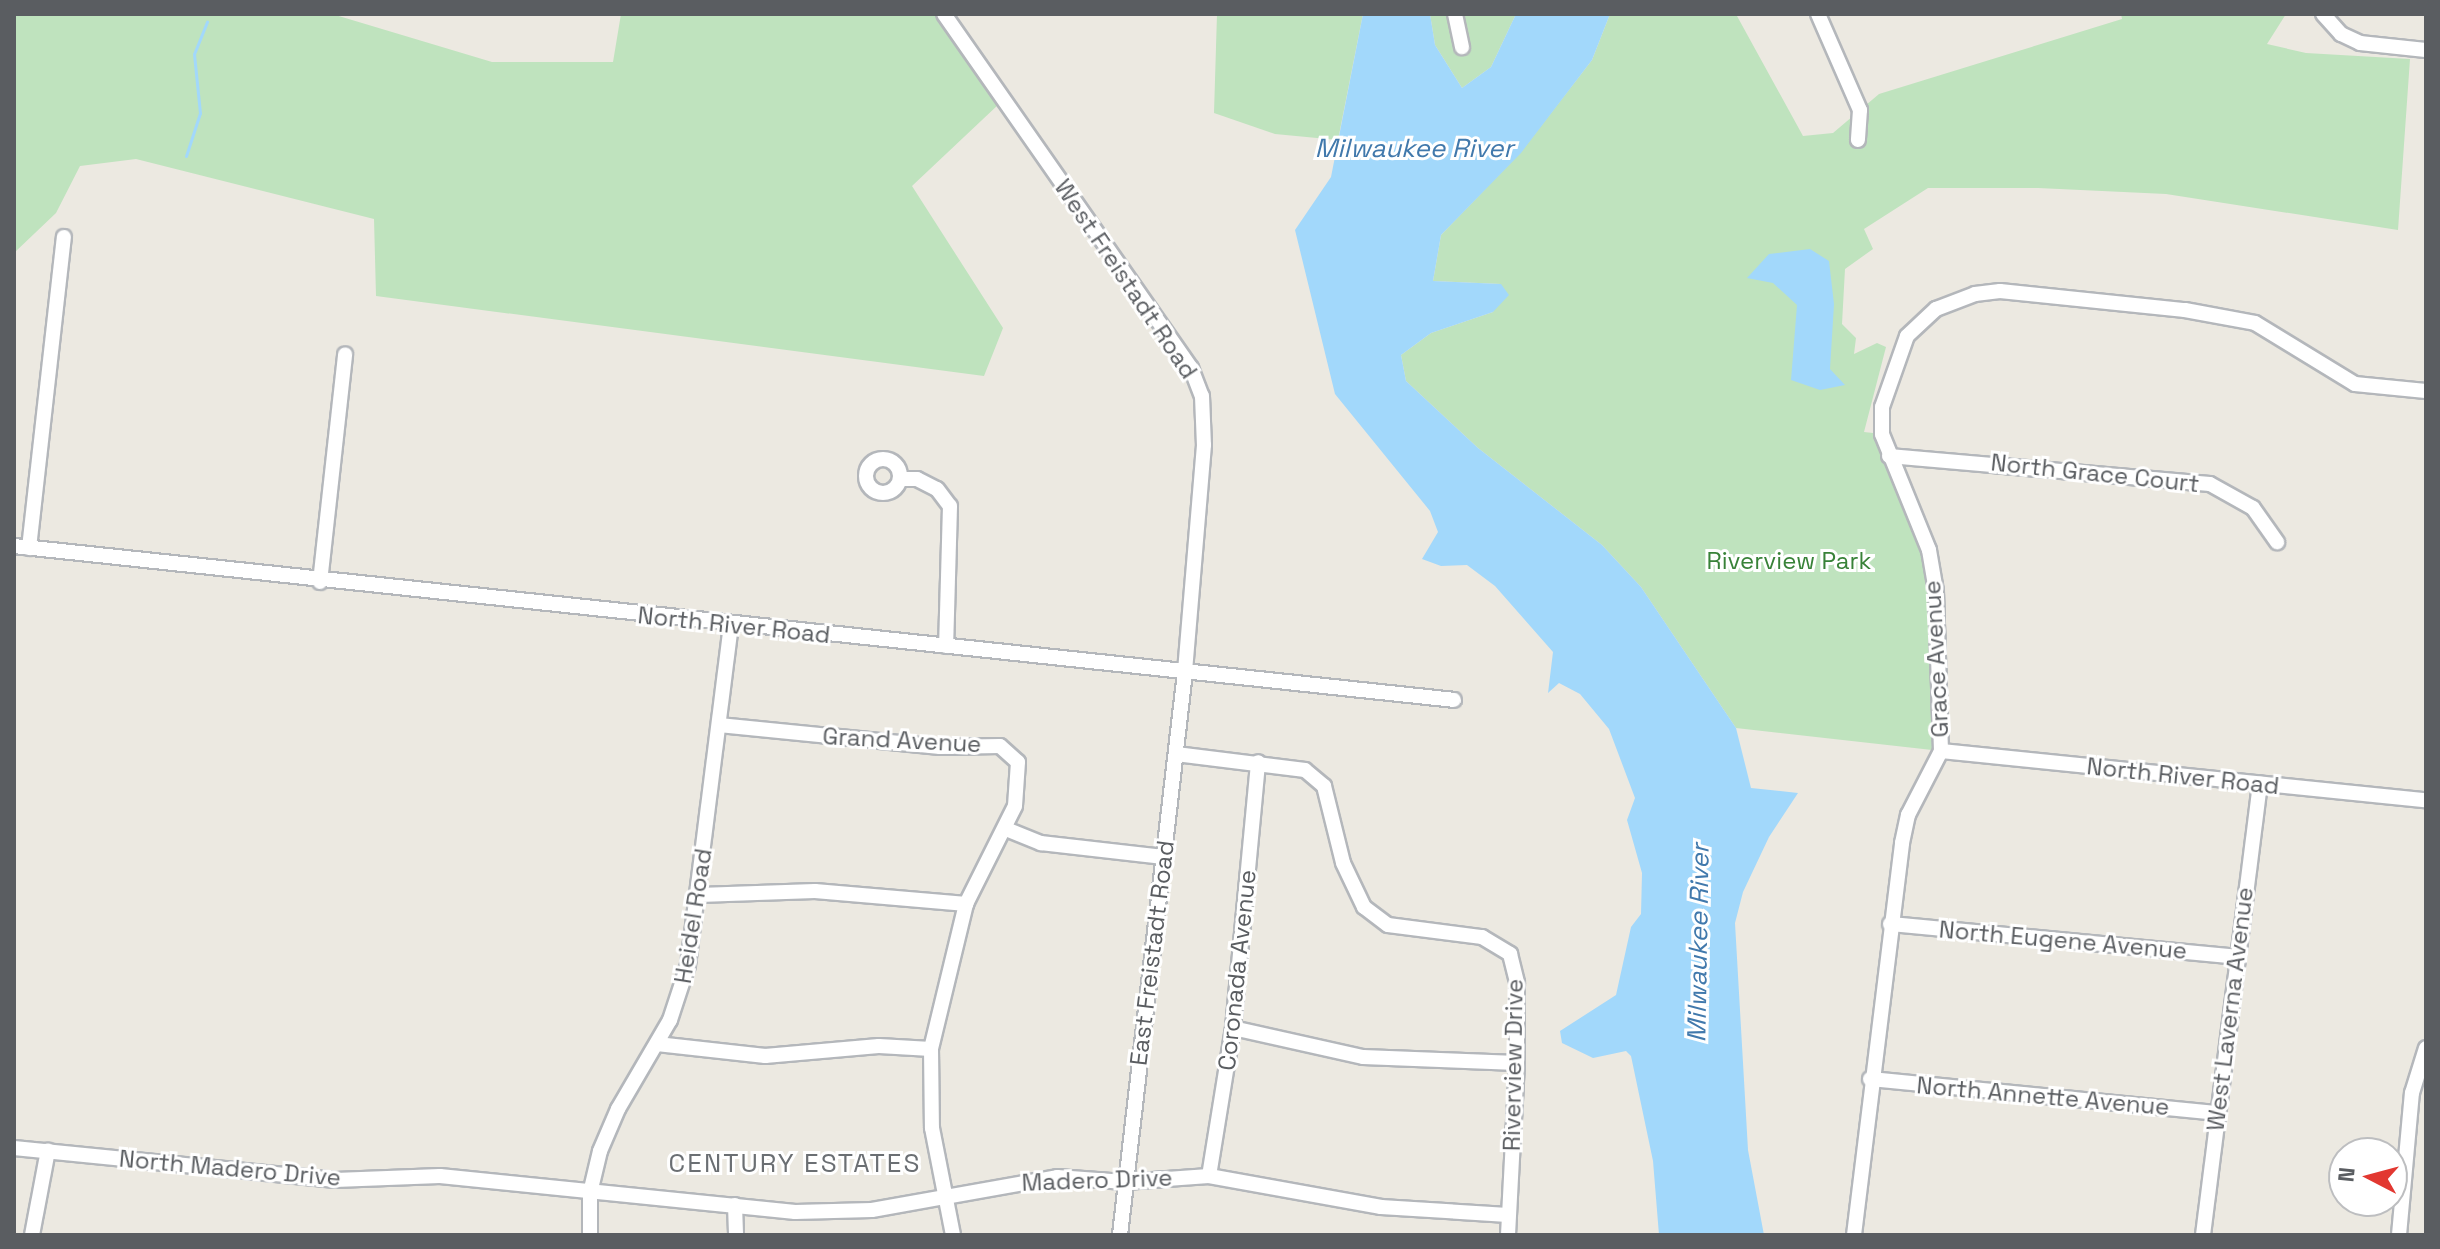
<!DOCTYPE html>
<html>
<head>
<meta charset="utf-8">
<style>
  body { margin:0 }
  #map { position:relative; width:2440px; height:1249px; overflow:hidden; background:#ece9e1; font-family:"Space Grotesk",sans-serif }
  div>[style] { position:absolute }
  .green>* { inset:0; background:#bfe3be }
  .water>* { inset:0; background:#a2d8fb }
  .stream>* { height:3px; margin:-1.5px; padding:0 1.5px; transform-origin:1.5px; border-radius:1.5px; background:#a2d8fb }
  .roads { filter:drop-shadow(2px 0 #b4b7bb) drop-shadow(-2px 0 #b4b7bb) drop-shadow(0 2px #b4b7bb) drop-shadow(0 -2px #b4b7bb) }
  .minor>* { height:14px; margin:-7px; padding:0 7px; transform-origin:7px; border-radius:7px; background:#fff }
  .minor>.ring { margin:-7px; padding:0; box-sizing:content-box; background:none; border:14px solid #fff; border-radius:50% }
  span { translate:-50% -50%; white-space:nowrap; text-align:center; line-height:1.15; -webkit-text-stroke:6px #fff; paint-order:stroke }
  .street-label { font-size:24px; color:#5a5d61 }
  .park-label { font-size:24px; color:#388238 }
  .water-label { font-size:26px; color:#4179ac; font-style:italic }
  .neighbourhood-label { font-size:26px; color:#6b6f73; letter-spacing:2px }
  .frame { position:absolute; inset:0; border:16px solid #5a5d61; pointer-events:none }
  .north { position:absolute; left:2328px; top:1137px; width:80px; height:80px; box-sizing:border-box; background:#fff; border:2px solid #bdbec0; border-radius:50%; rotate:276deg; font-size:22px; font-weight:700; line-height:32px; text-align:center; color:#5a5d61 }
  .north::after { content:''; display:block; margin:auto; width:28px; height:36px; background:#e23831; clip-path:polygon(50% 0,100% 100%,50% 72%,0 100%) }
</style>
</head>
<body>
<div id="map">
  <div class="green">
    <i style="clip-path:polygon(14px 14px,332px 14px,492px 62px,613px 62px,621px 14px,944px 14px,999px 104px,912px 186px,1003px 328px,984px 376px,376px 296px,374px 219px,136px 159px,80px 166px,56px 213px,14px 253px)"></i>
    <i style="clip-path:polygon(1217px 14px,1363px 14px,1338px 140px,1275px 134px,1214px 113px)"></i>
    <i style="clip-path:polygon(1430px 14px,1516px 14px,1491px 67px,1462px 88px,1435px 45px)"></i>
    <i style="clip-path:polygon(1610px 14px,1737px 16px,1803px 136px,1833px 133px,1879px 94px,2122px 19px,2121px 14px,2286px 14px,2267px 44px,2306px 53px,2410px 59px,2398px 230px,2166px 194px,2038px 188px,1928px 188px,1864px 229px,1873px 249px,1845px 269px,1842px 324px,1856px 338px,1854px 354px,1877px 343px,1886px 347px,1864px 432px,1882px 434px,1929px 550px,1941px 751px,1736px 728px,1641px 587px,1602px 545px,1478px 448px,1406px 381px,1401px 355px,1431px 333px,1493px 312px,1501px 284px,1433px 281px,1441px 235px,1521px 152px,1592px 60px)"></i>
  </div>
  <div class="water">
    <i style="clip-path:polygon(1363px 14px,1430px 14px,1435px 45px,1462px 88px,1491px 67px,1516px 14px,1610px 14px,1592px 60px,1521px 153px,1441px 235px,1433px 281px,1501px 284px,1509px 295px,1493px 312px,1431px 333px,1401px 355px,1406px 381px,1478px 448px,1602px 545px,1641px 587px,1736px 728px,1751px 788px,1798px 793px,1769px 837px,1743px 892px,1735px 923px,1748px 1150px,1764px 1235px,1659px 1235px,1653px 1161px,1631px 1056px,1626px 1051px,1593px 1058px,1562px 1043px,1560px 1031px,1616px 995px,1631px 927px,1641px 914px,1642px 873px,1627px 820px,1635px 798px,1609px 729px,1580px 694px,1559px 683px,1548px 693px,1553px 652px,1495px 586px,1467px 565px,1441px 566px,1422px 559px,1438px 532px,1430px 511px,1335px 394px,1295px 230px,1331px 177px)"></i>
    <i style="clip-path:polygon(1810px 249px,1829px 261px,1834px 304px,1830px 369px,1845px 385px,1820px 390px,1791px 380px,1797px 305px,1773px 283px,1747px 278px,1769px 254px)"></i>
  </div>
  <div class="stream">
    <i style="left:186px;top:156px;width:45px;rotate:-72deg"></i>
    <i style="left:200px;top:113px;width:59px;rotate:-95.8deg"></i>
    <i style="left:194px;top:54px;width:35px;rotate:-68deg"></i>
  </div>
  <div class="roads">
    <div class="minor">
      <i style="left:944px;top:14px;width:432px;rotate:55.1deg"></i>
      <i style="left:1191px;top:368px;width:30px;rotate:69deg"></i>
      <i style="left:1202px;top:396px;width:49px;rotate:87.7deg"></i>
      <i style="left:1204px;top:445px;width:228px;rotate:94.8deg"></i>
      <i style="left:1185px;top:672px;width:567px;rotate:96.59deg"></i>
      <i style="left:1455px;top:14px;width:34px;rotate:78deg"></i>
      <i style="left:1818px;top:14px;width:105px;rotate:66.4deg"></i>
      <i style="left:1860px;top:110px;width:30px;rotate:94deg"></i>
      <i style="left:2323px;top:14px;width:27px;rotate:48deg"></i>
      <i style="left:2341px;top:34px;width:21px;rotate:25deg"></i>
      <i style="left:2360px;top:43px;width:66px;rotate:6.1deg"></i>
      <i style="left:1889px;top:456px;width:322px;rotate:5deg"></i>
      <i style="left:2210px;top:484px;width:49px;rotate:29.2deg"></i>
      <i style="left:2253px;top:508px;width:42px;rotate:54.8deg"></i>
      <i class="ring" style="left:866px;top:459px;width:20px;height:20px"></i>
      <i style="left:900px;top:479px;width:17px"></i>
      <i style="left:917px;top:479px;width:22px;rotate:27deg"></i>
      <i style="left:937px;top:489px;width:21px;rotate:53deg"></i>
      <i style="left:950px;top:506px;width:140px;rotate:91.6deg"></i>
      <i style="left:14px;top:546px;width:1448px;rotate:6.1deg"></i>
      <i style="left:29px;top:548px;width:313px;rotate:-83.6deg"></i>
      <i style="left:320px;top:582px;width:229px;rotate:-83.7deg"></i>
      <i style="left:719px;top:725px;width:222px;rotate:5.7deg"></i>
      <i style="left:940px;top:747px;width:60px;rotate:-1deg"></i>
      <i style="left:1000px;top:746px;width:24px;rotate:42deg"></i>
      <i style="left:1018px;top:762px;width:44px;rotate:93.9deg"></i>
      <i style="left:1015px;top:806px;width:110px;rotate:116.6deg"></i>
      <i style="left:966px;top:904px;width:149px;rotate:103.6deg"></i>
      <i style="left:931px;top:1049px;width:79px;rotate:89.3deg"></i>
      <i style="left:932px;top:1128px;width:109px;rotate:78.9deg"></i>
      <i style="left:1941px;top:751px;width:487px;rotate:5.8deg"></i>
      <i style="left:1176px;top:754px;width:130px;rotate:7.1deg"></i>
      <i style="left:1305px;top:770px;width:25px;rotate:40deg"></i>
      <i style="left:1324px;top:786px;width:79px;rotate:76.1deg"></i>
      <i style="left:1343px;top:863px;width:49px;rotate:64.5deg"></i>
      <i style="left:1364px;top:907px;width:30px;rotate:37deg"></i>
      <i style="left:1388px;top:925px;width:95px;rotate:7.3deg"></i>
      <i style="left:1482px;top:937px;width:33px;rotate:31deg"></i>
      <i style="left:1510px;top:954px;width:30px;rotate:76deg"></i>
      <i style="left:1517px;top:983px;width:80px;rotate:90deg"></i>
      <i style="left:1517px;top:1063px;width:172px;rotate:93deg"></i>
      <i style="left:1006px;top:829px;width:38px;rotate:22deg"></i>
      <i style="left:1041px;top:843px;width:123px;rotate:6.5deg"></i>
      <i style="left:699px;top:895px;width:116px;rotate:-2deg"></i>
      <i style="left:815px;top:891px;width:152px;rotate:4.9deg"></i>
      <i style="left:1890px;top:924px;width:349px;rotate:5.4deg"></i>
      <i style="left:1233px;top:1028px;width:133px;rotate:12.6deg"></i>
      <i style="left:1363px;top:1057px;width:154px;rotate:2.2deg"></i>
      <i style="left:657px;top:1044px;width:109px;rotate:6.3deg"></i>
      <i style="left:765px;top:1056px;width:114px;rotate:-5deg"></i>
      <i style="left:879px;top:1046px;width:52px;rotate:3.3deg"></i>
      <i style="left:1870px;top:1079px;width:348px;rotate:5.6deg"></i>
      <i style="left:14px;top:1148px;width:323px;rotate:5.7deg"></i>
      <i style="left:335px;top:1180px;width:105px;rotate:-2.2deg"></i>
      <i style="left:440px;top:1176px;width:357px;rotate:5.8deg"></i>
      <i style="left:795px;top:1212px;width:77px;rotate:-1.5deg"></i>
      <i style="left:872px;top:1210px;width:188px;rotate:-10.1deg"></i>
      <i style="left:1057px;top:1177px;width:68px;rotate:4.2deg"></i>
      <i style="left:1125px;top:1182px;width:84px;rotate:-4.1deg"></i>
      <i style="left:1209px;top:1176px;width:175px;rotate:10.2deg"></i>
      <i style="left:1381px;top:1207px;width:127px;rotate:3.6deg"></i>
      <i style="left:1209px;top:1176px;width:150px;rotate:-80.8deg"></i>
      <i style="left:1233px;top:1028px;width:267px;rotate:-84.6deg"></i>
      <i style="left:735px;top:1205px;width:30px;rotate:88deg"></i>
      <i style="left:32px;top:1235px;width:86px;rotate:-79.3deg"></i>
      <i style="left:590px;top:1235px;width:42px;rotate:-90deg"></i>
      <i style="left:590px;top:1193px;width:43px;rotate:-76.6deg"></i>
      <i style="left:600px;top:1151px;width:46px;rotate:-66.8deg"></i>
      <i style="left:618px;top:1109px;width:103px;rotate:-59.7deg"></i>
      <i style="left:670px;top:1020px;width:58px;rotate:-71.9deg"></i>
      <i style="left:688px;top:965px;width:343px;rotate:-82.8deg"></i>
      <i style="left:1854px;top:1235px;width:395px;rotate:-83deg"></i>
      <i style="left:1902px;top:843px;width:29px;rotate:-78deg"></i>
      <i style="left:1908px;top:815px;width:72px;rotate:-62.7deg"></i>
      <i style="left:1941px;top:751px;width:160px;rotate:-91.8deg"></i>
      <i style="left:1936px;top:591px;width:42px;rotate:-99.7deg"></i>
      <i style="left:1929px;top:550px;width:125px;rotate:-112.1deg"></i>
      <i style="left:1882px;top:434px;width:27px;rotate:-90deg"></i>
      <i style="left:1882px;top:407px;width:75px;rotate:-70.6deg"></i>
      <i style="left:1907px;top:336px;width:40px;rotate:-43deg"></i>
      <i style="left:1936px;top:309px;width:42px;rotate:-21deg"></i>
      <i style="left:1975px;top:294px;width:25px;rotate:-7deg"></i>
      <i style="left:2000px;top:291px;width:186px;rotate:5.9deg"></i>
      <i style="left:2185px;top:310px;width:71px;rotate:10.5deg"></i>
      <i style="left:2255px;top:323px;width:117px;rotate:31.4deg"></i>
      <i style="left:2355px;top:384px;width:71px;rotate:5.6deg"></i>
      <i style="left:2203px;top:1235px;width:455px;rotate:-82.8deg"></i>
      <i style="left:2399px;top:1235px;width:143px;rotate:-84.8deg"></i>
      <i style="left:2412px;top:1093px;width:47px;rotate:-72.7deg"></i>
    </div>
  </div>
  <div class="street-label">
    <span style="left:1126px;top:279px;rotate:56deg">West Freistadt Road</span>
    <span style="left:2095px;top:473px;rotate:6deg">North Grace Court</span>
    <span style="left:734px;top:625px;rotate:6deg">North River Road</span>
    <span style="left:1936px;top:659px;rotate:-93deg">Grace Avenue</span>
    <span style="left:902px;top:740px;rotate:3deg">Grand Avenue</span>
    <span style="left:2183px;top:776px;rotate:6deg">North River Road</span>
    <span style="left:693px;top:916px;rotate:-81deg">Heidel Road</span>
    <span style="left:2063px;top:940px;rotate:5deg">North Eugene Avenue</span>
    <span style="left:1152px;top:953px;rotate:-83deg">East Freistadt Road</span>
    <span style="left:1237px;top:970px;rotate:-84deg">Coronada Avenue</span>
    <span style="left:2230px;top:1009px;rotate:-83deg">West Laverna Avenue</span>
    <span style="left:1513px;top:1065px;rotate:-89deg">Riverview Drive</span>
    <span style="left:2043px;top:1096px;rotate:5deg">North Annette Avenue</span>
    <span style="left:230px;top:1168px;rotate:5deg">North Madero Drive</span>
    <span style="left:1097px;top:1180px;rotate:-2deg">Madero Drive</span>
  </div>
  <div class="park-label">
    <span style="left:1789px;top:561px">Riverview Park</span>
  </div>
  <div class="water-label">
    <span style="left:1414px;top:149px">Milwaukee River</span>
    <span style="left:1699px;top:943px;rotate:-89deg">Milwaukee River</span>
  </div>
  <div class="neighbourhood-label">
    <span style="left:795px;top:1164px">CENTURY ESTATES</span>
  </div>
  <div class="frame"></div>
  <div class="north">N</div>
</div>
</body>
</html>
